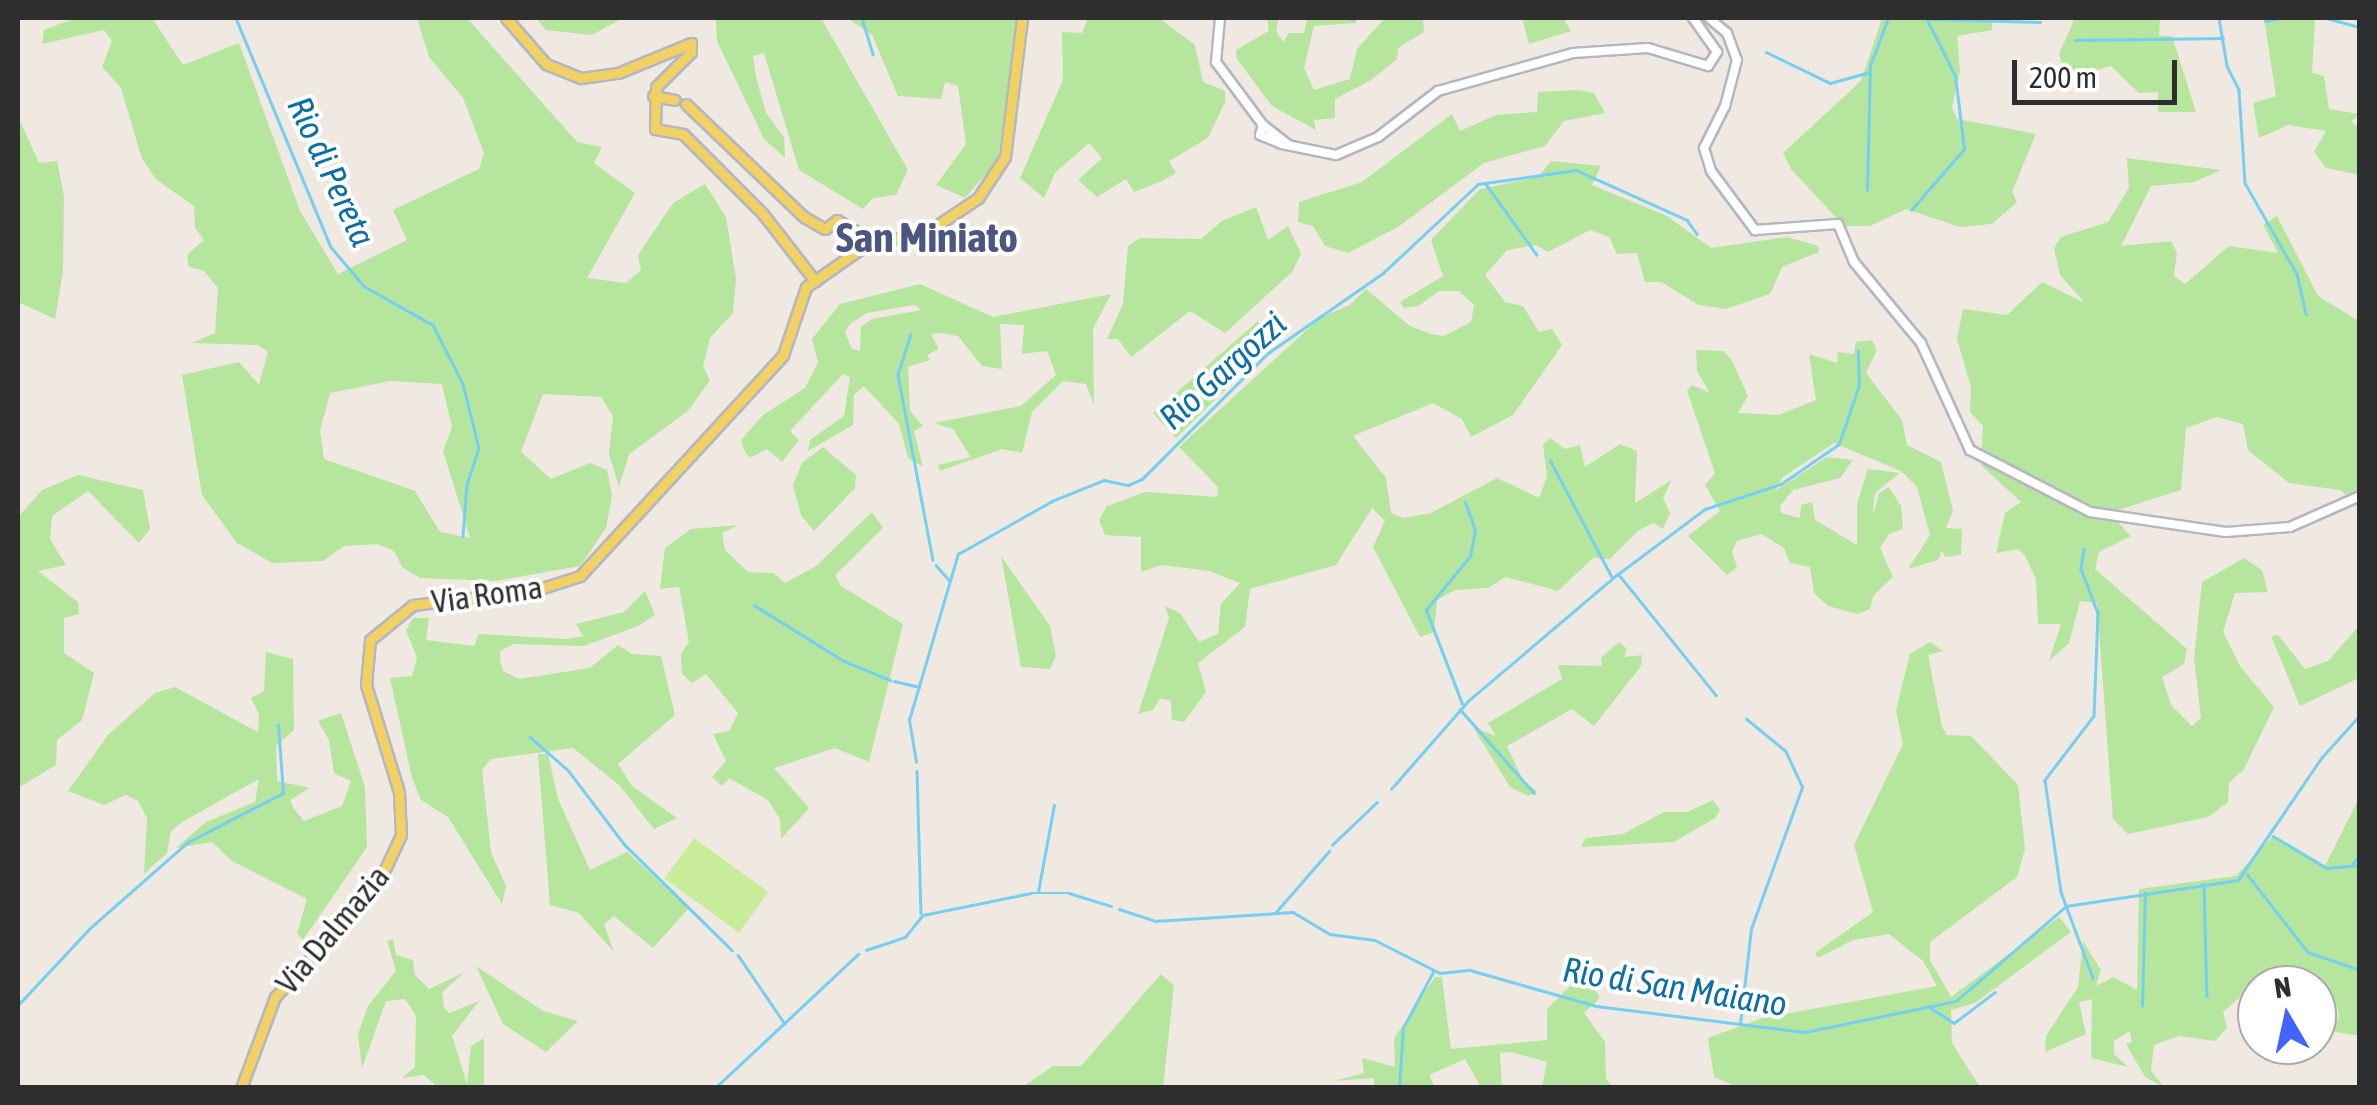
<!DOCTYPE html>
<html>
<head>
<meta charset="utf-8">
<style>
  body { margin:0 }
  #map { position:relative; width:2377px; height:1105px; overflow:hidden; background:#efe9e1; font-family:"Asap Condensed",sans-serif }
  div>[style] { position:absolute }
  .green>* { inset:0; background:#b6e59e }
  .pitch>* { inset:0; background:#c9ec9a; transform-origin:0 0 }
  .stream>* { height:2.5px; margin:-1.25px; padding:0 1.25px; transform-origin:1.25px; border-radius:1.25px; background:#75cff0 }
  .roads { filter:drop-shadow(2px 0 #b4b7c1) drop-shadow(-2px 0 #b4b7c1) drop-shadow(0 2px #b4b7c1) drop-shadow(0 -2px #b4b7c1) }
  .minor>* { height:8px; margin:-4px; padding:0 4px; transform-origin:4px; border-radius:4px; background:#fff }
  .major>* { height:9px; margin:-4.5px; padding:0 4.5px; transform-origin:4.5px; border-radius:4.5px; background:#f2d163 }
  span { translate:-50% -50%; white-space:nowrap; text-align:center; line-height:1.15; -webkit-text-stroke:8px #fff; paint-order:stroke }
  .street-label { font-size:32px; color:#2e2e2e }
  .water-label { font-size:35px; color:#0d6fa3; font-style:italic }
  .district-label { font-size:42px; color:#4d5680; font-weight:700 }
  .frame { position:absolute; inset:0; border:20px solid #2e2e2e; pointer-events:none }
  .north { position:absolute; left:2237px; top:965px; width:100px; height:100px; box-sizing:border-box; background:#fff; border:2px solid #ababab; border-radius:50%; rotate:351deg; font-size:28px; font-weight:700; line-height:40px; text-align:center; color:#2e2e2e }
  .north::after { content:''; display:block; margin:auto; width:35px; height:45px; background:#4264fb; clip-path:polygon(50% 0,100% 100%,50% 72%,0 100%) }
  .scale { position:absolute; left:2012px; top:60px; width:165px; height:45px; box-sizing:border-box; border:5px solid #2e2e2e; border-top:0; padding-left:12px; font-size:30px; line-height:35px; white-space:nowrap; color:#2e2e2e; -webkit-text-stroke:8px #fff; paint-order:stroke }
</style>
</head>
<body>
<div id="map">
  <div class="green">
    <i style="clip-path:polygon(evenodd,77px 18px,152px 18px,183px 65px,239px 43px,300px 211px,338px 274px,407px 240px,393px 210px,479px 169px,484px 153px,463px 98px,429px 57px,417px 18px,467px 18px,577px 142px,602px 147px,594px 163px,635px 193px,587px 278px,626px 283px,641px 270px,638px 255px,673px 203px,705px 184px,726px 217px,736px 279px,733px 313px,710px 338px,703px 366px,710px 380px,688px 411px,629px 454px,619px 487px,609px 454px,613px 416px,601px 397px,543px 394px,521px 452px,551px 479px,590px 463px,607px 470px,612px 495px,606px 528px,580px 566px,496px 581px,420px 578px,402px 567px,394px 551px,377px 544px,344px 546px,323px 561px,272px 563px,237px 543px,202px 495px,182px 375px,239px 362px,259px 385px,268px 352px,258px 345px,192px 343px,215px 333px,218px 288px,204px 271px,189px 267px,187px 255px,204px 240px,195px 228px,194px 206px,157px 180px,142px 159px,121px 88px,102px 67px,112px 41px,104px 30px,42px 44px,44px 30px,77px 18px,390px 381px,442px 384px,452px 427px,443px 451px,470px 538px,440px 532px,415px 491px,324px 459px,320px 431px,330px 393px,390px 381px)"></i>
    <i style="clip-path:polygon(536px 18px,623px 18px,592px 35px,546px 30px)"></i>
    <i style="clip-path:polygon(716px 18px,821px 18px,908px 170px,896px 195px,873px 198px,863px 209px,799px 170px,764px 53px,753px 56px,756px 77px,766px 113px,784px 137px,785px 158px,764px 139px,717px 41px)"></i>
    <i style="clip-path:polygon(847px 18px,1018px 18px,998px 160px,965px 198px,936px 185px,966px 144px,958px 86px,945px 82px,941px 99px,898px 96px,872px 35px)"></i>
    <i style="clip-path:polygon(1088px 18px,1159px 18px,1195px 45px,1203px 82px,1225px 91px,1225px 102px,1208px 138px,1169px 161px,1176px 173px,1160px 182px,1134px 192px,1126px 179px,1097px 197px,1078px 180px,1102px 158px,1089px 143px,1055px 173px,1044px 198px,1020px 178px,1063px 80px,1062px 32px,1082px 33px)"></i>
    <i style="clip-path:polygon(1267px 18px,1279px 18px,1276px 31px,1283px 42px,1289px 33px,1304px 33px,1307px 18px,1357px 18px,1356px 23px,1314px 26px,1304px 68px,1314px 90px,1350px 79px,1357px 49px,1385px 18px,1423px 18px,1424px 32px,1398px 48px,1397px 59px,1371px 80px,1335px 99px,1335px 118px,1314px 120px,1316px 130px,1272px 106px,1237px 59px,1236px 50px,1269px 31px)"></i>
    <i style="clip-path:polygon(1522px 18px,1563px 18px,1571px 31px,1529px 44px)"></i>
    <i style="clip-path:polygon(1882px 18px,1992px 18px,1992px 30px,1957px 36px,1960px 71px,1952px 108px,1957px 119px,2036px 134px,2012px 192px,2017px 202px,1992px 224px,1960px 227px,1906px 209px,1870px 226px,1844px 226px,1791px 169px,1783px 153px,1861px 81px)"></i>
    <i style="clip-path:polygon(2075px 18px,2160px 18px,2159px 36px,2172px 36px,2196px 112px,2158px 112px,2158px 92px,2139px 93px,2111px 66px,2079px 75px,2064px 70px,2059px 54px)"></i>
    <i style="clip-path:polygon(2264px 18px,2315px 18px,2312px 73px,2324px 76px,2329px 109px,2359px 114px,2351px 122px,2359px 127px,2359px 175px,2326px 168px,2314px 152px,2326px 131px,2288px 125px,2259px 138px,2253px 103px,2276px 96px)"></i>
    <i style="clip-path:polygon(1578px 90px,1594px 93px,1605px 113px,1564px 121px,1545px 146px,1484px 163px,1398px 227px,1348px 253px,1325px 246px,1313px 226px,1298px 222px,1299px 202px,1362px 182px,1452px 114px,1460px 131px,1496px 115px,1537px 112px,1538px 92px)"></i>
    <i style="clip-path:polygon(18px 117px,39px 163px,57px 161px,64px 196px,63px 272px,55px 319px,18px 302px)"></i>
    <i style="clip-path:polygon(2127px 158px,2221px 170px,2194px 182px,2151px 186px,2121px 246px,2171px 241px,2177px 253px,2174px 276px,2185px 284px,2229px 246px,2278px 253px,2263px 225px,2277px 216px,2318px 296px,2359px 321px,2359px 505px,2340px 490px,2289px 483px,2248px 450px,2243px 424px,2217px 417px,2186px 428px,2181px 490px,2109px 513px,2131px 536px,2099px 552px,2095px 569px,2187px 649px,2184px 664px,2162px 677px,2171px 705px,2192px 726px,2201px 718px,2194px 658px,2202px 582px,2244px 558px,2262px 570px,2268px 592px,2235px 593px,2223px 632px,2240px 666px,2274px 707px,2244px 769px,2229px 783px,2228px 802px,2208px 817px,2128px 834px,2113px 819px,2097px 603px,2080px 601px,2069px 643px,2049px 661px,2061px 624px,2038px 624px,2036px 579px,2025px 556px,2018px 549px,1996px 553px,2005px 513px,2021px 502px,1981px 465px,1983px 426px,1970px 412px,1971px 387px,1957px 339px,1963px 309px,2007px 315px,2042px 282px,2085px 303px,2060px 275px,2054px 248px,2061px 237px,2108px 222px,2129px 188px)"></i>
    <i style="clip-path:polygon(1551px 161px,1601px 166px,1592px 185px,1667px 216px,1711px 248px,1787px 237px,1818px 246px,1819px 252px,1782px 267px,1770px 294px,1726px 309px,1699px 305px,1661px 282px,1645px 282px,1637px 253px,1617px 254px,1609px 237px,1590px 230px,1548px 252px,1536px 245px,1507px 250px,1485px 275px,1505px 302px,1523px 306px,1539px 332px,1552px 329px,1562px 345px,1513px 415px,1471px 437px,1462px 419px,1433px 403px,1353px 436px,1386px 478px,1391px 513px,1403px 518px,1431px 513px,1497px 478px,1539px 498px,1547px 476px,1543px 444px,1550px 438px,1565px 449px,1580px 445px,1585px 467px,1620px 444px,1637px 451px,1635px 503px,1672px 480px,1663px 498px,1670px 513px,1663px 529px,1654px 523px,1639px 530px,1610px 559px,1593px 558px,1558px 591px,1506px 577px,1488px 588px,1455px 590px,1437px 600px,1434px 632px,1420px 637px,1373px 547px,1385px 521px,1372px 508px,1336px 565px,1250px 589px,1245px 627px,1198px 663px,1206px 692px,1184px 722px,1172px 720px,1171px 701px,1160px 698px,1153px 710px,1138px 714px,1169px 618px,1165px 606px,1180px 613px,1199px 642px,1218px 634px,1221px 604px,1240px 583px,1209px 571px,1161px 565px,1141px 572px,1141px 537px,1105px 535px,1099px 520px,1107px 506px,1145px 492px,1217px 497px,1218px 487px,1179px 447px,1321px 317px,1350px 305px,1366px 289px,1410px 326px,1431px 334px,1444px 336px,1471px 322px,1474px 305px,1459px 291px,1439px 291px,1418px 306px,1404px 308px,1400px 302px,1443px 276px,1431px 240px,1480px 189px,1538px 177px)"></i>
    <i style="clip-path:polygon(1256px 207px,1268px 240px,1288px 226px,1301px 254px,1292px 272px,1225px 333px,1190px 311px,1131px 357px,1118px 339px,1107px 339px,1123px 304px,1128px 246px,1140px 238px,1201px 239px,1222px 221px)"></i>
    <i style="clip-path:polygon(evenodd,920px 284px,993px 317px,1111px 294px,1093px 329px,1094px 405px,1086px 384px,1063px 381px,1032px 412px,1022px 453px,1002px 449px,940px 471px,938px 465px,971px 457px,953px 429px,934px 423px,1021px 406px,1056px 375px,1047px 351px,1022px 354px,1024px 325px,1000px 324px,1002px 369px,982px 366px,958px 336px,943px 333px,931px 334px,939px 349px,927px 355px,930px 360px,908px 367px,910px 411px,923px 426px,914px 431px,923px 467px,908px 458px,899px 424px,864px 386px,854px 395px,853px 425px,808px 451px,810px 440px,844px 416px,850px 377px,843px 374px,790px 431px,799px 440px,782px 462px,767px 449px,750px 458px,745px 452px,741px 440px,763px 415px,805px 388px,818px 362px,812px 339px,840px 304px,920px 284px,914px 305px,922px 310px,872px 319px,861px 327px,860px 351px,852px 349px,845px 332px,850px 324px,867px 313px,914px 305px)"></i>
    <i style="clip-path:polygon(1258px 321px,1272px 344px,1176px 438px,1153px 413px)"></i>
    <i style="clip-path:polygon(1872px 340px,1877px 350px,1866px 373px,1902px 420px,1907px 445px,1941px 462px,1953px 511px,1946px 528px,1962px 529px,1961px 555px,1945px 557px,1942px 550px,1938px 560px,1908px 569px,1930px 535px,1917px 487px,1901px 471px,1834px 443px,1783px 477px,1775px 491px,1827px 457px,1853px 460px,1840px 478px,1793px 490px,1780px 506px,1781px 513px,1800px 518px,1801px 505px,1812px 502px,1815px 520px,1857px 545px,1857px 504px,1868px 469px,1900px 473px,1876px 492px,1874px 498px,1873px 515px,1879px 493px,1889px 487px,1901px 506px,1903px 529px,1889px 534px,1880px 548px,1893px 577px,1873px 596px,1870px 609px,1857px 614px,1828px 606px,1814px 593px,1810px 567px,1790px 563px,1784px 548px,1761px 534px,1737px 541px,1732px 552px,1737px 567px,1727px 575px,1688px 536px,1720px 511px,1705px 485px,1715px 473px,1687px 391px,1692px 385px,1710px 393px,1697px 371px,1696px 350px,1724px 351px,1732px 361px,1748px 396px,1738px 413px,1779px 415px,1816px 400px,1809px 354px,1837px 363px,1838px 352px,1854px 354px,1856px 342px)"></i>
    <i style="clip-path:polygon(823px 447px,856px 475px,855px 488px,814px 531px,801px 515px,793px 485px,802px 463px)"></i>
    <i style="clip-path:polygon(78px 475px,143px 490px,150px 529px,139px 543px,88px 491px,52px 516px,50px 539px,66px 565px,38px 571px,78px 602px,79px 614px,64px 618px,64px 653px,94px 673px,82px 720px,57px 740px,56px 765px,18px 788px,18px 517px,42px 490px)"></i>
    <i style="clip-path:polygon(872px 512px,883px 528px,835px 575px,841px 586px,903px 624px,869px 762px,835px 748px,774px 768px,809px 808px,781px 839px,780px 819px,768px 800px,729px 778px,722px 786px,712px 777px,726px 761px,713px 734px,729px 731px,738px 713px,706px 674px,692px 683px,682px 674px,681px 654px,689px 642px,679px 587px,660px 589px,665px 548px,691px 529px,739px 525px,722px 533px,725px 550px,748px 572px,773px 573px,785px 583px,816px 566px)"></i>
    <i style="clip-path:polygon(1001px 556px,1050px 626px,1056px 656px,1050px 669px,1021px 667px)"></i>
    <i style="clip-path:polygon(645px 591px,655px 615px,638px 626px,584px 646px,514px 644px,500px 651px,500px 661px,503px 671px,519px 679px,590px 668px,618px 645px,632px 654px,661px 656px,675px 715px,618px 764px,632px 786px,677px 818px,654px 829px,619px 785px,573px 748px,491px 759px,482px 770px,491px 852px,506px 886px,502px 904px,448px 817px,421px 800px,412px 778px,390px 678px,412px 676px,417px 658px,406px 630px,413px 618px,429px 618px,426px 640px,474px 646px,479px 634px,566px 639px,583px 636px,576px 624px,624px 612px)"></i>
    <i style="clip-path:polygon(2359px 626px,2359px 678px,2300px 706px,2271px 636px,2278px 635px,2305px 669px,2328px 661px)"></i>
    <i style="clip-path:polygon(1619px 642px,1627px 649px,1624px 657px,1642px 655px,1641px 666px,1594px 726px,1572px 709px,1507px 746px,1523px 780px,1537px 791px,1528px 796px,1510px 787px,1473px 727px,1496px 736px,1488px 723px,1562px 679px,1558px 665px,1602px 666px,1601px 658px)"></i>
    <i style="clip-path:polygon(1930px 642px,1943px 651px,1928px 655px,1942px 727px,1947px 735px,1971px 736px,2018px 785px,2025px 849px,2017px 877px,1930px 942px,1930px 960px,1951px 997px,2059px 917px,2071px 932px,1975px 1003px,1951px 1010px,1952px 1043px,1980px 1087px,1739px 1088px,1714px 1077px,1708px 1038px,1763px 1018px,1937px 986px,1923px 961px,1889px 934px,1853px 940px,1818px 958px,1815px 953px,1873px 912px,1854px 845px,1903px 744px,1896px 710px,1910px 654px)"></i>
    <i style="clip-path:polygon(266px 652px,293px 659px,294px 730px,276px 746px,277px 781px,310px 788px,290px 800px,294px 809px,304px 821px,342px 806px,351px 781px,334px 773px,329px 740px,318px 721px,341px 713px,365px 787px,367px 847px,303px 940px,297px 934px,307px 899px,232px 861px,212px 842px,176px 848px,206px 822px,255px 802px,259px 779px,182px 822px,171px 831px,167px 853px,144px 874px,147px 818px,138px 801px,126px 795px,104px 805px,68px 791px,108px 735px,155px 693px,175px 687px,258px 732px,259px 714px,251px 698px,264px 691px)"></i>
    <i style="clip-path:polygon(538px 754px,548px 754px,558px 799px,590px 870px,627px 852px,689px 908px,653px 948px,614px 916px,604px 924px,614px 952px,579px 913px,550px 905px)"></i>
    <i style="clip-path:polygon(2359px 798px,2359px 1036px,2325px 1030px,2323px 1020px,2339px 1019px,2338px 1010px,2317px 995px,2317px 985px,2253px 985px,2223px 1012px,2227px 1028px,2215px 1041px,2179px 1036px,2154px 1045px,2151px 1071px,2164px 1087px,2145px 1077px,2126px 1044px,2132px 1042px,2130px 1031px,2114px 1041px,2114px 1054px,2128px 1067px,2091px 1058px,2092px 999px,2079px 1002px,2086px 1034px,2045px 1052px,2046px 1036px,2078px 987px,2083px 941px,2101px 970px,2096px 986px,2113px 977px,2137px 990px,2139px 889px,2236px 876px,2273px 836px,2325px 866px)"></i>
    <i style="clip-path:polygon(1713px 800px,1720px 810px,1715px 818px,1674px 842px,1581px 847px,1586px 838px,1623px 834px,1664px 812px,1687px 812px)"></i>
    <i style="clip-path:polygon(393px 939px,396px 955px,413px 960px,415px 975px,429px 989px,465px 972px,442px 992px,444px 1007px,449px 1013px,479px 1001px,452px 1036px,467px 1084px,471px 1046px,484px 1038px,484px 1087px,438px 1087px,424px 1075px,402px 1078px,415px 1067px,416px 1016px,405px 999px,386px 1001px,362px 1068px,358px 1034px,368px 1006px,396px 971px,387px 941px)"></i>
    <i style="clip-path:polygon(476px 966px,543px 1011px,578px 1021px,546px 1052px,503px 1024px)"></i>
    <i style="clip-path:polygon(1161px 974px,1174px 986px,1163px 1087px,1024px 1086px,1053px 1066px,1081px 1066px)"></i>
    <i style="clip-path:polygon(1435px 977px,1442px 977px,1451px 1049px,1547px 1040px,1547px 1009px,1574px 982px,1593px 986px,1600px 998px,1584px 1013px,1605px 1042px,1606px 1079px,1613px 1087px,1542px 1087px,1547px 1062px,1511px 1052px,1500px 1053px,1502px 1087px,1481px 1087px,1465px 1059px,1429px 1075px,1435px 1087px,1374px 1087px,1374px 1078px,1334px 1081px,1364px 1073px,1362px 1058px,1395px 1067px,1394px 1038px)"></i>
  </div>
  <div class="pitch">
    <i style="left:694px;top:838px;width:92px;height:50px;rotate:36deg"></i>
  </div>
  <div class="stream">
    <i style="left:236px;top:18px;width:248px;rotate:67.5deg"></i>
    <i style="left:331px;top:247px;width:51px;rotate:49.8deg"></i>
    <i style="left:364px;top:286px;width:79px;rotate:29.5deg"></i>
    <i style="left:433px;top:325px;width:66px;rotate:63deg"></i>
    <i style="left:463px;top:384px;width:66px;rotate:76deg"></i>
    <i style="left:479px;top:448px;width:38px;rotate:108deg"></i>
    <i style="left:467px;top:484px;width:52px;rotate:94.4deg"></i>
    <i style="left:862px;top:18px;width:38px;rotate:73deg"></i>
    <i style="left:1352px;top:18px;width:2px;rotate:90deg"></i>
    <i style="left:2219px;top:18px;width:49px;rotate:80.5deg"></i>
    <i style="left:2227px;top:66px;width:27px;rotate:63deg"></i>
    <i style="left:2239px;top:90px;width:93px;rotate:86.3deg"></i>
    <i style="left:2245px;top:183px;width:105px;rotate:60.3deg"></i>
    <i style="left:2297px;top:274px;width:41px;rotate:77.3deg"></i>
    <i style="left:2326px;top:18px;width:35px;rotate:15deg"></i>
    <i style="left:1927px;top:19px;width:113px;rotate:1.5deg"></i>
    <i style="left:2265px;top:21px;width:15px;rotate:-11deg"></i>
    <i style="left:2075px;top:40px;width:148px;rotate:-0.8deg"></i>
    <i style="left:1766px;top:52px;width:71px;rotate:25.8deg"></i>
    <i style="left:1830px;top:83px;width:41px;rotate:-15.4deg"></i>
    <i style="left:1486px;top:184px;width:87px;rotate:54.3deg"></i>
    <i style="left:1867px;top:190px;width:124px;rotate:-88.6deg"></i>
    <i style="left:1870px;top:66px;width:51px;rotate:-69.4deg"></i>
    <i style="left:1911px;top:210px;width:81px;rotate:-49deg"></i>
    <i style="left:1964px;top:149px;width:74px;rotate:-97deg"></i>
    <i style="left:1955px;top:76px;width:65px;rotate:-116.6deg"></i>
    <i style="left:911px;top:334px;width:43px;rotate:107.6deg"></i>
    <i style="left:898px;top:375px;width:188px;rotate:79.3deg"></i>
    <i style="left:1550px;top:460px;width:132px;rotate:62.1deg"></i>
    <i style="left:2084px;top:549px;width:20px;rotate:99deg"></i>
    <i style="left:2081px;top:569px;width:47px;rotate:68.9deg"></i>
    <i style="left:2098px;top:613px;width:103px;rotate:92.2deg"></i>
    <i style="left:2094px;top:716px;width:81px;rotate:127.4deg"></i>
    <i style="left:2045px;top:780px;width:113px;rotate:81.9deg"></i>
    <i style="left:2061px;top:892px;width:92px;rotate:69.6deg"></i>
    <i style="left:936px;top:565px;width:20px;rotate:49deg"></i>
    <i style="left:1620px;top:576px;width:153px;rotate:51.1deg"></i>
    <i style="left:754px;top:605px;width:106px;rotate:31.9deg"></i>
    <i style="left:844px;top:661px;width:50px;rotate:22.4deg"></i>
    <i style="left:894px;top:681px;width:26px;rotate:13deg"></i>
    <i style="left:1462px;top:704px;width:101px;rotate:-111deg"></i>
    <i style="left:1426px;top:610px;width:70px;rotate:-50.8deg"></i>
    <i style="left:1470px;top:556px;width:26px;rotate:-79deg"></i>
    <i style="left:1475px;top:530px;width:29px;rotate:-110deg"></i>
    <i style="left:1460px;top:709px;width:112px;rotate:48.6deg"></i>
    <i style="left:530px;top:737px;width:50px;rotate:41deg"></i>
    <i style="left:568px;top:770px;width:94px;rotate:52.8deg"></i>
    <i style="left:625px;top:845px;width:150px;rotate:44.5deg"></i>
    <i style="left:916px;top:762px;width:43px;rotate:-99.5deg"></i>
    <i style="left:909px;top:720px;width:173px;rotate:-73.6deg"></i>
    <i style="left:958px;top:554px;width:108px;rotate:-29.4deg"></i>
    <i style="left:1052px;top:501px;width:56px;rotate:-22deg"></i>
    <i style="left:1104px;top:480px;width:25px;rotate:12deg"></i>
    <i style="left:1128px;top:485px;width:15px;rotate:-23deg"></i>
    <i style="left:1142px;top:479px;width:178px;rotate:-45deg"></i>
    <i style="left:1268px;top:353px;width:140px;rotate:-34.8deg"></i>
    <i style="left:1383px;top:273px;width:130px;rotate:-43.1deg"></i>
    <i style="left:1478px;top:184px;width:99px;rotate:-8.1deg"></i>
    <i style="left:1576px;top:170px;width:122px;rotate:24.2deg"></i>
    <i style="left:1687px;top:220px;width:17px;rotate:54deg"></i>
    <i style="left:917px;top:771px;width:142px;rotate:88.4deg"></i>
    <i style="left:1391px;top:789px;width:117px;rotate:-48.8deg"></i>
    <i style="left:1468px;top:701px;width:197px;rotate:-40.3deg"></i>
    <i style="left:1618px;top:574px;width:109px;rotate:-36.8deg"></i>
    <i style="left:1705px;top:509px;width:80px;rotate:-18.2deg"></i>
    <i style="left:1781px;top:484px;width:70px;rotate:-34.6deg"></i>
    <i style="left:1839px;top:444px;width:62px;rotate:-71.3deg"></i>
    <i style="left:1859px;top:385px;width:34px;rotate:-92deg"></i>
    <i style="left:2273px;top:836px;width:63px;rotate:30.7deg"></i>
    <i style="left:2327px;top:868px;width:33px;rotate:-5deg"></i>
    <i style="left:1332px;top:845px;width:62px;rotate:-43.7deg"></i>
    <i style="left:2353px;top:863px;width:11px;rotate:-49deg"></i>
    <i style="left:2247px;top:874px;width:99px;rotate:52deg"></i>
    <i style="left:2308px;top:952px;width:55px;rotate:19.1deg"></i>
    <i style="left:2204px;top:884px;width:112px;rotate:88.5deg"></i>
    <i style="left:1038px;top:892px;width:88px;rotate:-79.6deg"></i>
    <i style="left:1119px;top:909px;width:38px;rotate:18deg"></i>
    <i style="left:1155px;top:921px;width:138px;rotate:-3.7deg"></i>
    <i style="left:1293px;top:912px;width:43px;rotate:30.7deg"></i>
    <i style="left:1330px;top:934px;width:45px;rotate:7.6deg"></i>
    <i style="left:1375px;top:940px;width:73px;rotate:26.9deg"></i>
    <i style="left:1440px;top:973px;width:30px;rotate:-6deg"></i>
    <i style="left:1470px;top:970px;width:131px;rotate:15.9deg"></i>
    <i style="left:1596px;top:1006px;width:211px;rotate:7.1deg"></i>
    <i style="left:1805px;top:1032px;width:154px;rotate:-11.6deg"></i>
    <i style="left:1956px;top:1001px;width:145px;rotate:-40.8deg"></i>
    <i style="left:2066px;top:906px;width:174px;rotate:-8.6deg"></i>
    <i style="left:2238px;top:880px;width:149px;rotate:-55.7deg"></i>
    <i style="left:2322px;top:757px;width:57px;rotate:-47.9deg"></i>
    <i style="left:1275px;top:913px;width:82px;rotate:-48.9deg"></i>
    <i style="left:866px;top:950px;width:41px;rotate:-18.4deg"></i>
    <i style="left:905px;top:937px;width:28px;rotate:-51deg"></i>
    <i style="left:923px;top:915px;width:110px;rotate:-11.5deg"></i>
    <i style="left:1031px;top:893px;width:38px"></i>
    <i style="left:1069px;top:893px;width:44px;rotate:17.2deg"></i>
    <i style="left:738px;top:955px;width:83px;rotate:55.7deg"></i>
    <i style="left:18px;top:1005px;width:104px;rotate:-46.9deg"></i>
    <i style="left:89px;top:929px;width:132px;rotate:-41.3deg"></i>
    <i style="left:188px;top:842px;width:107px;rotate:-27.3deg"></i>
    <i style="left:283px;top:793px;width:68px;rotate:-94.2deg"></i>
    <i style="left:2142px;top:1006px;width:113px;rotate:-88.5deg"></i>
    <i style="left:1931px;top:1008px;width:27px;rotate:33deg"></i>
    <i style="left:1954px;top:1023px;width:51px;rotate:-37.1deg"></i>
    <i style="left:1740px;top:1024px;width:96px;rotate:-83.4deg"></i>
    <i style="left:1751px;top:929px;width:151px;rotate:-70.2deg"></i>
    <i style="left:1802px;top:787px;width:40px;rotate:-115deg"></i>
    <i style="left:1785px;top:751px;width:50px;rotate:-140.6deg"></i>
    <i style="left:715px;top:1088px;width:196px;rotate:-43.1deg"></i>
    <i style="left:1399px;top:1088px;width:60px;rotate:-86.2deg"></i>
    <i style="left:1403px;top:1028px;width:64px;rotate:-61.8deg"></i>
  </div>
  <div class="roads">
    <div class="minor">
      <i style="left:1220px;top:18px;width:44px;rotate:95.2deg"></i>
      <i style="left:1216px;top:62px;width:79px;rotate:53.3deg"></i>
      <i style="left:1709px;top:18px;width:23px;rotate:40deg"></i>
      <i style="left:1727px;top:33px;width:29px;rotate:70deg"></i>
      <i style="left:1737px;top:60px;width:48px;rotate:104.6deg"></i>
      <i style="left:1725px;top:106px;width:47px;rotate:116.6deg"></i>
      <i style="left:1704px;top:148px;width:24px;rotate:73deg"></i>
      <i style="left:1711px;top:171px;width:74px;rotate:53.3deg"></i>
      <i style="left:1755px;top:230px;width:83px;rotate:-4.1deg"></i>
      <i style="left:1838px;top:224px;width:41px;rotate:67.2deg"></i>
      <i style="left:1854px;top:262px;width:105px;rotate:50.4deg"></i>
      <i style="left:1921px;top:343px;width:118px;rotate:65.4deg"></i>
      <i style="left:1970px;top:450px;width:135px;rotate:27.3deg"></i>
      <i style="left:2090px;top:512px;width:137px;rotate:8.4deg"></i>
      <i style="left:2226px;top:532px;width:64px;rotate:-4.5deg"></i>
      <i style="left:2290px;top:527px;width:77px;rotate:-23.9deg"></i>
      <i style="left:1263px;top:125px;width:10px;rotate:107deg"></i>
      <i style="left:1260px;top:135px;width:24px;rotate:22deg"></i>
      <i style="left:1282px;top:144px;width:55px;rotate:11.5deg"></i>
      <i style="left:1336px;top:155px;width:46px;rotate:-23.2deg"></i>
      <i style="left:1378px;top:137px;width:76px;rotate:-37.5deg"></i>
      <i style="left:1438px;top:91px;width:140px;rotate:-15.7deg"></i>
      <i style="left:1573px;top:53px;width:75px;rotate:-3.8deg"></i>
      <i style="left:1648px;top:48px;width:63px;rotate:16.7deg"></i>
      <i style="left:1708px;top:66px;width:17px;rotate:-57deg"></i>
      <i style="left:1717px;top:52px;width:42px;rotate:-125.2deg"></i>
      <i style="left:1263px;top:125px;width:33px;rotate:38deg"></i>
    </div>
    <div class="major">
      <i style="left:506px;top:18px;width:61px;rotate:49deg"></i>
      <i style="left:546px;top:64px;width:38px;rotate:22deg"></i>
      <i style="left:581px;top:78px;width:37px;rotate:-8deg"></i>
      <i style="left:618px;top:73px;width:79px;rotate:-22.3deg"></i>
      <i style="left:691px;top:43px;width:9px;rotate:90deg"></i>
      <i style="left:691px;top:52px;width:49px;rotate:135deg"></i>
      <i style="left:656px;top:87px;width:42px;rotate:91.4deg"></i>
      <i style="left:655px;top:129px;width:28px;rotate:10deg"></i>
      <i style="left:683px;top:134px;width:113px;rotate:45deg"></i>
      <i style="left:763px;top:214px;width:85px;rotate:52.2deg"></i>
      <i style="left:653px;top:96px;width:22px;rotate:10deg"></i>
      <i style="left:686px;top:104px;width:163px;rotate:43.8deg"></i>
      <i style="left:804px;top:217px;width:24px;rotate:30deg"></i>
      <i style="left:825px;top:229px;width:15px;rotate:-37deg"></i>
      <i style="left:837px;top:220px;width:41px;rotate:31deg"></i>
      <i style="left:241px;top:1088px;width:97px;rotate:-69.5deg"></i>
      <i style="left:275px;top:997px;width:151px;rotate:-47.4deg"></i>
      <i style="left:377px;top:886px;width:56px;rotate:-64.8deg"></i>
      <i style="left:401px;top:835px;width:43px;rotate:-92.7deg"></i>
      <i style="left:399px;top:792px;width:112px;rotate:-107.1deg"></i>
      <i style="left:366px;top:685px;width:45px;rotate:-84.9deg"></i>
      <i style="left:370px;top:640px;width:55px;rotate:-39.1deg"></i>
      <i style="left:413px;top:605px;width:124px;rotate:-7deg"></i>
      <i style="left:536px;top:590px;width:46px;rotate:-17.7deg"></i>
      <i style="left:580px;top:576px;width:300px;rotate:-47.4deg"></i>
      <i style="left:783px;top:355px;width:72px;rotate:-71.3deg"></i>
      <i style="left:806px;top:287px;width:82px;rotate:-35deg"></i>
      <i style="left:873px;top:240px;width:48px;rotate:-4.8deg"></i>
      <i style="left:921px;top:236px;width:69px;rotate:-33.7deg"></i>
      <i style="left:978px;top:198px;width:49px;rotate:-56.6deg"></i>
      <i style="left:1005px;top:157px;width:140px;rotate:-83deg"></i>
    </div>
  </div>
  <div class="street-label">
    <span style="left:487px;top:595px;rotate:-8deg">Via Roma</span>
    <span style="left:333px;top:930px;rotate:-50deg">Via Dalmazia</span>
  </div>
  <div class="water-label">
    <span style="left:332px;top:171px;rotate:65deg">Rio di Pereta</span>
    <span style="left:1222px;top:370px;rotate:-42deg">Rio Gargozzi</span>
    <span style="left:1675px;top:986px;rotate:9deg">Rio di San Maiano</span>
  </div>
  <div class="district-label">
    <span style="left:927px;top:237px">San Miniato</span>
  </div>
  <div class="frame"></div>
  <div class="north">N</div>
  <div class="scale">200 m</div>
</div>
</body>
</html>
